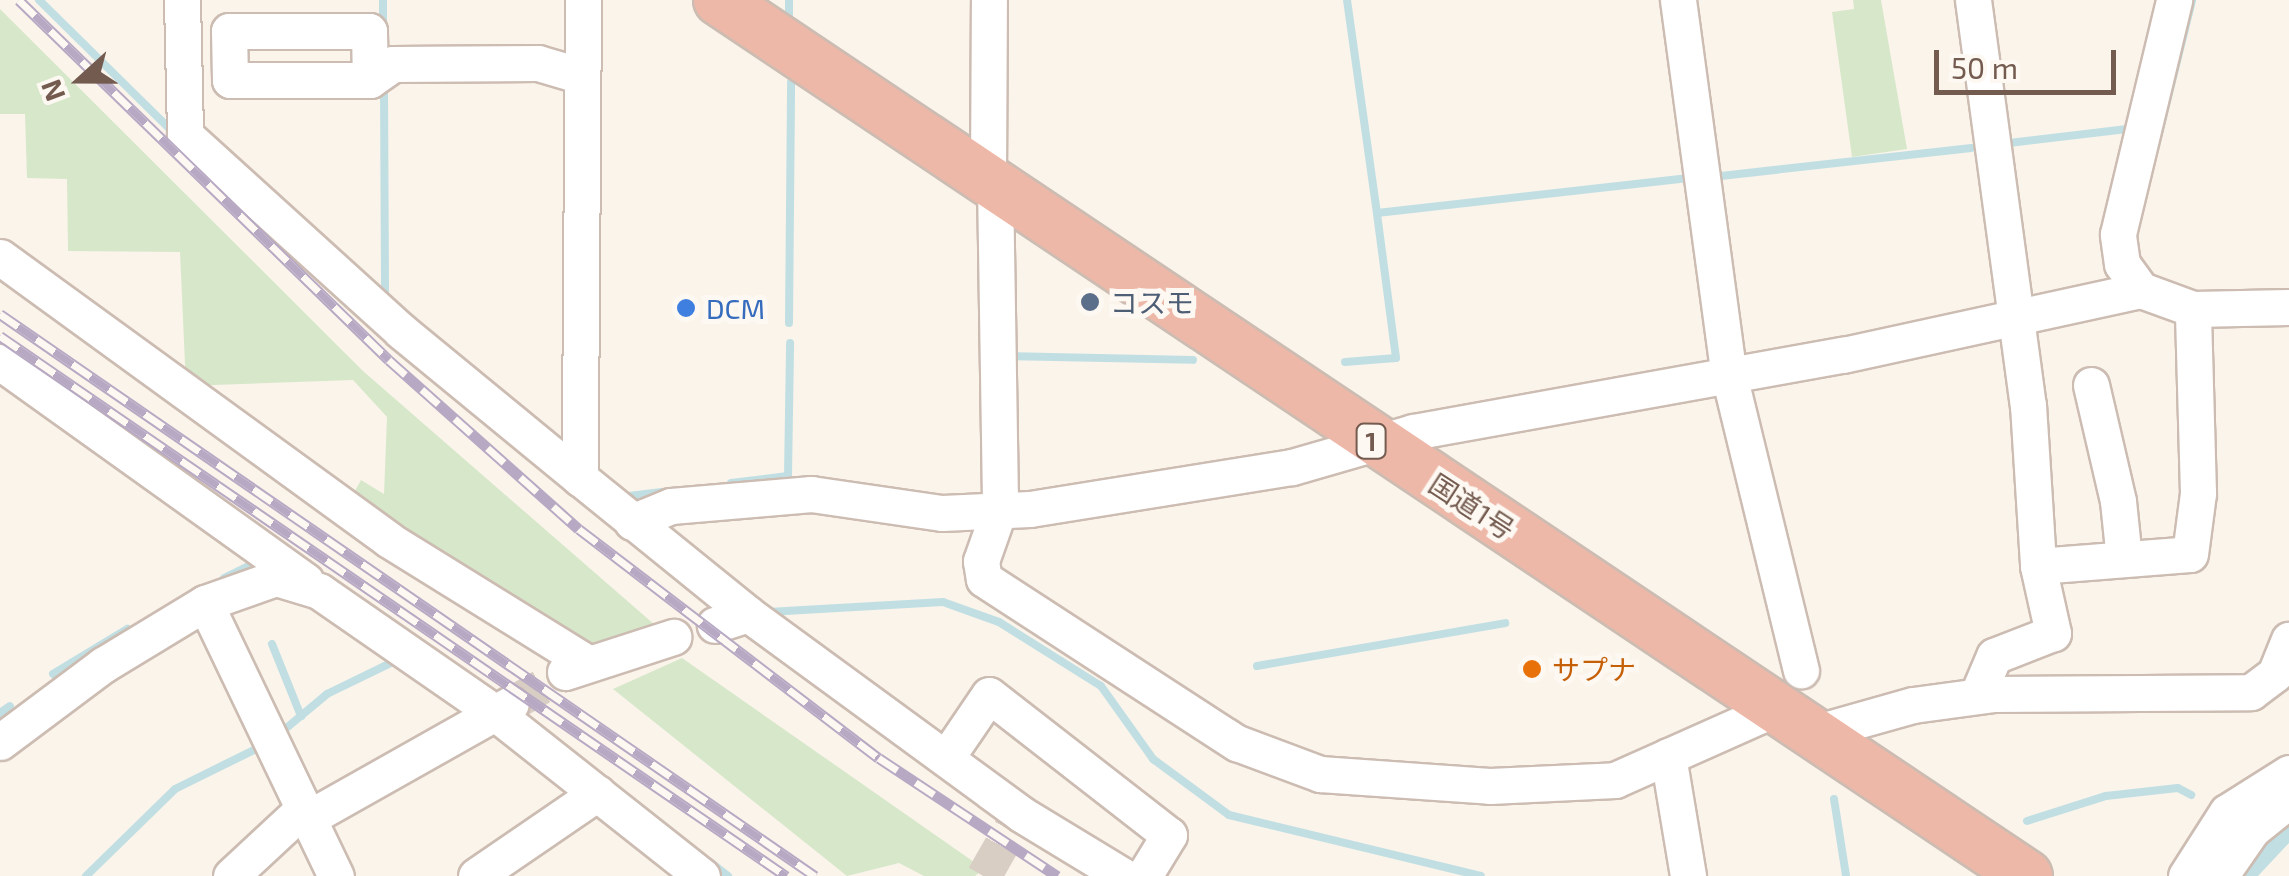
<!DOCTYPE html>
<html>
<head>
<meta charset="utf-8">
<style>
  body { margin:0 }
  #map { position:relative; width:2289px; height:876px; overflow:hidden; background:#fbf4eb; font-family:"Exo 2","Noto Sans JP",sans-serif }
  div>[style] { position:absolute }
  .green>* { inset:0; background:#d7e7ca }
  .water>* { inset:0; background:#c1dfe3 }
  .stream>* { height:8px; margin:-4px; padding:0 4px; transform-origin:4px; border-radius:4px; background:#c1dfe3 }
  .minor-tunnel>* { height:35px; margin-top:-17.5px; transform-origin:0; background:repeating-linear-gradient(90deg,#d9cec4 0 35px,transparent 0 53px) }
  .roads { filter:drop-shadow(2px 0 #ccbcb2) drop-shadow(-2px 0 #ccbcb2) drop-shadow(0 2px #ccbcb2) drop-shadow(0 -2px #ccbcb2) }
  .minor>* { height:35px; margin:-17.5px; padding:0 17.5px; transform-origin:17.5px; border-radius:17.5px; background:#fff }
  .highway>* { height:50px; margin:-25px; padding:0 25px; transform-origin:25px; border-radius:25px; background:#eeb8a9 }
  .rail>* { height:11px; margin-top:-5.5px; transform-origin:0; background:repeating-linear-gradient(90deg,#fdf8f1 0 22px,#b7a9c4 0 44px); box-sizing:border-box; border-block:2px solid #b7a9c4 }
  .dots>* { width:28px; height:28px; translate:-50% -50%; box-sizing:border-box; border:5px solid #fdf8f1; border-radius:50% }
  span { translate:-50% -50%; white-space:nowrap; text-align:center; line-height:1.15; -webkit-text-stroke:10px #fdf8f1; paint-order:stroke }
  .shield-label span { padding:2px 8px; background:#fdf8f1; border:2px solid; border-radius:8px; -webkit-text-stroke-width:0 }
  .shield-label { font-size:25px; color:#745b50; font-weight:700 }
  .service-label { font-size:28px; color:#4e5e75 }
  .left { translate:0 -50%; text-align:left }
  .shop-label { font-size:28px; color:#366cbe }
  .street-label { font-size:28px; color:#745b50 }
  .food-label { font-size:28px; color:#c56008 }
  .north { position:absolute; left:30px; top:30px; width:100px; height:100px; -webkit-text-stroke:8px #fdf8f1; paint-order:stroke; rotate:249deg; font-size:28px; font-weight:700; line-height:40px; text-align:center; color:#745b50 }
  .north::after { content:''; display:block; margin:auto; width:35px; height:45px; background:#745b50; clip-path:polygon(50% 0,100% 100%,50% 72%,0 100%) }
  .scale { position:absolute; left:1934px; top:50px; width:182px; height:45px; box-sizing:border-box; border:5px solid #745b50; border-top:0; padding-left:12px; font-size:30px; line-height:35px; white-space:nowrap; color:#745b50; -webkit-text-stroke:8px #fdf8f1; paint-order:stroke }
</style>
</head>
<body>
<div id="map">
  <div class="green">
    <i style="clip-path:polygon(1853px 0,1881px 0,1907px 149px,1852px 157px,1832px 12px,1854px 9px)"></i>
    <i style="clip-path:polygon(0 9px,363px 371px,663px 632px,582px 647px,350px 500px,361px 480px,384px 494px,387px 417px,353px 380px,186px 386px,180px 252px,68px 251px,67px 179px,27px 178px,25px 114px,0 114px)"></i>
    <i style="clip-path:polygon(682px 658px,984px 869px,975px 876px,924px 876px,899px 863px,847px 876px,613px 689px)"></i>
  </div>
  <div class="water">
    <i style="clip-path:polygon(2289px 820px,2289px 843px,2258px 876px,2233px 876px,2253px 848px)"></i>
  </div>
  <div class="stream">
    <i style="left:39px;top:0;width:185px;rotate:44.6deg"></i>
    <i style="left:789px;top:0;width:15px;rotate:90deg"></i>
    <i style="left:1347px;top:0;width:215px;rotate:82deg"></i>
    <i style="left:1377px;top:213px;width:316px;rotate:-6.4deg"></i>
    <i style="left:383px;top:30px;width:30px;rotate:-90deg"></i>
    <i style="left:384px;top:90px;width:211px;rotate:89.7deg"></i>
    <i style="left:2009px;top:143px;width:119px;rotate:-6.8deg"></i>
    <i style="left:2155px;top:150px;width:154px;rotate:-76.1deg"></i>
    <i style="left:1712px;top:177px;width:261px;rotate:-6.4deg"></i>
    <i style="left:789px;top:323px;width:241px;rotate:-89.5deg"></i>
    <i style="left:1008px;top:356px;width:185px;rotate:1.2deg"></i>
    <i style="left:1345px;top:362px;width:51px;rotate:-4.5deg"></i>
    <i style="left:1396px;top:358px;width:146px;rotate:-97.5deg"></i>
    <i style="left:731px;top:483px;width:57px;rotate:-7deg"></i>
    <i style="left:788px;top:476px;width:133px;rotate:-89.1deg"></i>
    <i style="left:629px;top:496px;width:35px;rotate:-7deg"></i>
    <i style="left:224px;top:578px;width:34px;rotate:-26deg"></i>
    <i style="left:255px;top:563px;width:6px;rotate:-141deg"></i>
    <i style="left:768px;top:612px;width:175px;rotate:-3.3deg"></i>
    <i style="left:943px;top:602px;width:59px;rotate:19.7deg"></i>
    <i style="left:999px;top:622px;width:120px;rotate:32.1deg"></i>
    <i style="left:1101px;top:686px;width:90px;rotate:54.5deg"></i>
    <i style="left:1153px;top:759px;width:94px;rotate:36.4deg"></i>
    <i style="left:1229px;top:815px;width:259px;rotate:13.6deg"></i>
    <i style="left:272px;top:644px;width:78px;rotate:68.1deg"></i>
    <i style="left:1257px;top:666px;width:252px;rotate:-9.8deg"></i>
    <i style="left:53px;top:674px;width:87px;rotate:-31.3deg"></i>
    <i style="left:0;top:713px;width:12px;rotate:-35deg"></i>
    <i style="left:284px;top:730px;width:56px;rotate:-39.9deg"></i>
    <i style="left:327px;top:694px;width:78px;rotate:-25.9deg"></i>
    <i style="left:1834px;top:799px;width:78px;rotate:81.1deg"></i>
    <i style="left:2027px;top:821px;width:83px;rotate:-17.6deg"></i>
    <i style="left:2106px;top:796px;width:72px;rotate:-6.3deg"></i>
    <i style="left:2178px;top:788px;width:15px;rotate:28deg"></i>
    <i style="left:710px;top:862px;width:23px;rotate:38deg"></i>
    <i style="left:86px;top:876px;width:124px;rotate:-44.3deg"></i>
    <i style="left:175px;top:789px;width:93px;rotate:-26.3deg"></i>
  </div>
  <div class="minor-tunnel">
    <i style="left:511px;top:704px;width:60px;rotate:-30deg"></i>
    <i style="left:984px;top:876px;width:59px;rotate:-60.4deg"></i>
  </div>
  <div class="roads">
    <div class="minor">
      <i style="left:182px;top:0;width:135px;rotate:88.7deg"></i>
      <i style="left:185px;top:135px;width:292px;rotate:42.2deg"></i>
      <i style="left:401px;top:331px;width:232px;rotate:39.4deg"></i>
      <i style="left:583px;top:0;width:478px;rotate:90.4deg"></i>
      <i style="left:580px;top:478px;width:216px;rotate:39deg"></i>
      <i style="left:748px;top:614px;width:35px;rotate:162deg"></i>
      <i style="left:1678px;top:0;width:378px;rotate:82.3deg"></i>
      <i style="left:1729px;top:375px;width:304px;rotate:76.3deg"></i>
      <i style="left:1973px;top:0;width:409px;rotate:82.3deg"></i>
      <i style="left:2028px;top:405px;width:161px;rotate:86.4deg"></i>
      <i style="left:2038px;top:566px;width:69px;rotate:77.4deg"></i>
      <i style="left:2053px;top:633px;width:63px;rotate:158.7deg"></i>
      <i style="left:1994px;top:656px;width:43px;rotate:113deg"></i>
      <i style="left:370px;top:80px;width:49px;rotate:-91.2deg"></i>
      <i style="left:369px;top:31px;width:140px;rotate:180deg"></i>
      <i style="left:229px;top:31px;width:49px;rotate:88.8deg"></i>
      <i style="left:230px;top:80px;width:140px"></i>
      <i style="left:370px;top:80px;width:28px;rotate:-35deg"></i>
      <i style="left:393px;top:64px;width:145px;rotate:-0.4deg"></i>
      <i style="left:538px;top:63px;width:46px;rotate:16.5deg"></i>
      <i style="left:988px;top:178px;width:178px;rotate:-89.7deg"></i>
      <i style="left:995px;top:183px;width:329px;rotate:89.1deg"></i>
      <i style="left:0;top:257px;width:481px;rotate:36deg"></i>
      <i style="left:389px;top:540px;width:229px;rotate:31.8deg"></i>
      <i style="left:2141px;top:290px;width:32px;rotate:-126deg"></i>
      <i style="left:2122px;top:264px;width:30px;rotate:-98deg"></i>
      <i style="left:2118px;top:234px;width:241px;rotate:-76.5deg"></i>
      <i style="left:0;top:362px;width:376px;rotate:35.6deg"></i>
      <i style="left:2091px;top:385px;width:119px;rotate:76.9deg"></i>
      <i style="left:2118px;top:501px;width:58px;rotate:84.1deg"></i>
      <i style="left:998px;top:513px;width:51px;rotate:109.5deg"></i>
      <i style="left:981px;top:561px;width:18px;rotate:81deg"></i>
      <i style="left:984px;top:579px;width:302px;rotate:33deg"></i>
      <i style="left:1237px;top:743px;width:89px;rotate:20.5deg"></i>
      <i style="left:1320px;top:774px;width:170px;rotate:4deg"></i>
      <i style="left:1490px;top:786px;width:125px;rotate:-2.7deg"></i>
      <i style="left:1615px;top:780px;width:180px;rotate:-24deg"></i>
      <i style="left:632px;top:522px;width:42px;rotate:-22.3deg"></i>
      <i style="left:671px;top:506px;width:141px;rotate:-4.9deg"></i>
      <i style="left:811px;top:494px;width:132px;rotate:8.3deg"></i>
      <i style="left:942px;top:513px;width:88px;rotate:-2.6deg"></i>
      <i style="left:1030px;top:509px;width:265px;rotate:-9.1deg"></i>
      <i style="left:1292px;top:467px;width:126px;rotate:-16.1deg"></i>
      <i style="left:1413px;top:432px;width:437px;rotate:-10.2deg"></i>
      <i style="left:1843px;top:355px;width:305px;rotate:-12.3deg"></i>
      <i style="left:2141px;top:290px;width:55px;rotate:20.1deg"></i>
      <i style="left:2193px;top:309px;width:96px;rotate:-1.2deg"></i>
      <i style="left:2038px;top:566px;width:152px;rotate:-4.5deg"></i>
      <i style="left:2190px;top:554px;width:62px;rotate:-82.5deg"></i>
      <i style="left:2198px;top:493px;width:184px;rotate:-91.6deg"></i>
      <i style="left:205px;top:603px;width:303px;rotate:64.4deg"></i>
      <i style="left:748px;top:614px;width:338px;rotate:36.2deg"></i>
      <i style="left:1021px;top:814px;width:119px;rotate:31.3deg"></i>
      <i style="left:565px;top:672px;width:114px;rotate:-18deg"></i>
      <i style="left:1817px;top:732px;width:100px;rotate:-15.7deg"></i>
      <i style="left:1913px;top:705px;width:82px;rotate:-7.7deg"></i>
      <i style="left:1994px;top:694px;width:257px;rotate:-0.4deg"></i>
      <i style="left:2251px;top:692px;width:30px;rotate:-37deg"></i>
      <i style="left:2275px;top:674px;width:37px;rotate:-68deg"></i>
      <i style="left:0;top:742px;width:129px;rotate:-36.8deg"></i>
      <i style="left:103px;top:665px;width:119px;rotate:-31.3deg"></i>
      <i style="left:205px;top:603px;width:75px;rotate:-19.4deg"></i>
      <i style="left:276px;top:578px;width:45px;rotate:16.8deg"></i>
      <i style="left:319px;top:591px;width:213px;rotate:34.7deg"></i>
      <i style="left:494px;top:712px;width:265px;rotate:38.3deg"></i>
      <i style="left:1668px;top:756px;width:122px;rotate:80.5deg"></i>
      <i style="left:946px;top:758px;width:76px;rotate:-55.7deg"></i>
      <i style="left:989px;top:695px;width:228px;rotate:37.9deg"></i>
      <i style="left:1169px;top:835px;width:48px;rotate:121.4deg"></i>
      <i style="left:303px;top:809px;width:16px;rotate:11deg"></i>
      <i style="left:319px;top:812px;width:220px;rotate:-29.4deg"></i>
      <i style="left:231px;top:876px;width:98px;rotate:-42.9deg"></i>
      <i style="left:476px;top:876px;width:147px;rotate:-34.4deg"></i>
      <i style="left:2186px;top:876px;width:76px;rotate:-57.4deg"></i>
      <i style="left:2227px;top:812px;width:73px;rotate:-32.2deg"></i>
      <i style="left:2220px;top:876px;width:56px;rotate:-55.2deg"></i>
      <i style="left:2252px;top:830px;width:48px;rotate:-39deg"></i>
    </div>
    <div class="highway">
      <i style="left:719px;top:0;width:1574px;rotate:33.81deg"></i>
    </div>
  </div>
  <div class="rail">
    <i style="left:19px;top:0;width:516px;rotate:44.22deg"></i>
    <i style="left:389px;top:360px;width:254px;rotate:41.7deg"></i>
    <i style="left:579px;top:529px;width:377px;rotate:37.4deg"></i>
    <i style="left:879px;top:758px;width:214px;rotate:33.5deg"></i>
    <i style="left:0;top:314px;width:990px;rotate:34.59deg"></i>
    <i style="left:0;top:336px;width:954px;rotate:34.49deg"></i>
  </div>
  <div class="dots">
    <i style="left:1090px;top:302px;background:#5c6f8a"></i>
    <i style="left:686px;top:308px;background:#3f7fe0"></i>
    <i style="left:1532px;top:669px;background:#e8710a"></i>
  </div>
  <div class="shield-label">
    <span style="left:1371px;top:441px">1</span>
  </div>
  <div class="service-label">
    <span class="left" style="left:1110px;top:302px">コスモ</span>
  </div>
  <div class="shop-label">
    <span class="left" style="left:706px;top:308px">DCM</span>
  </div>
  <div class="street-label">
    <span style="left:1472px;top:506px;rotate:33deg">国道1号</span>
  </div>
  <div class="food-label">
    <span class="left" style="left:1552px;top:669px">サプナ</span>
  </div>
  <div class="north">N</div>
  <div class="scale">50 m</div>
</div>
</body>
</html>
